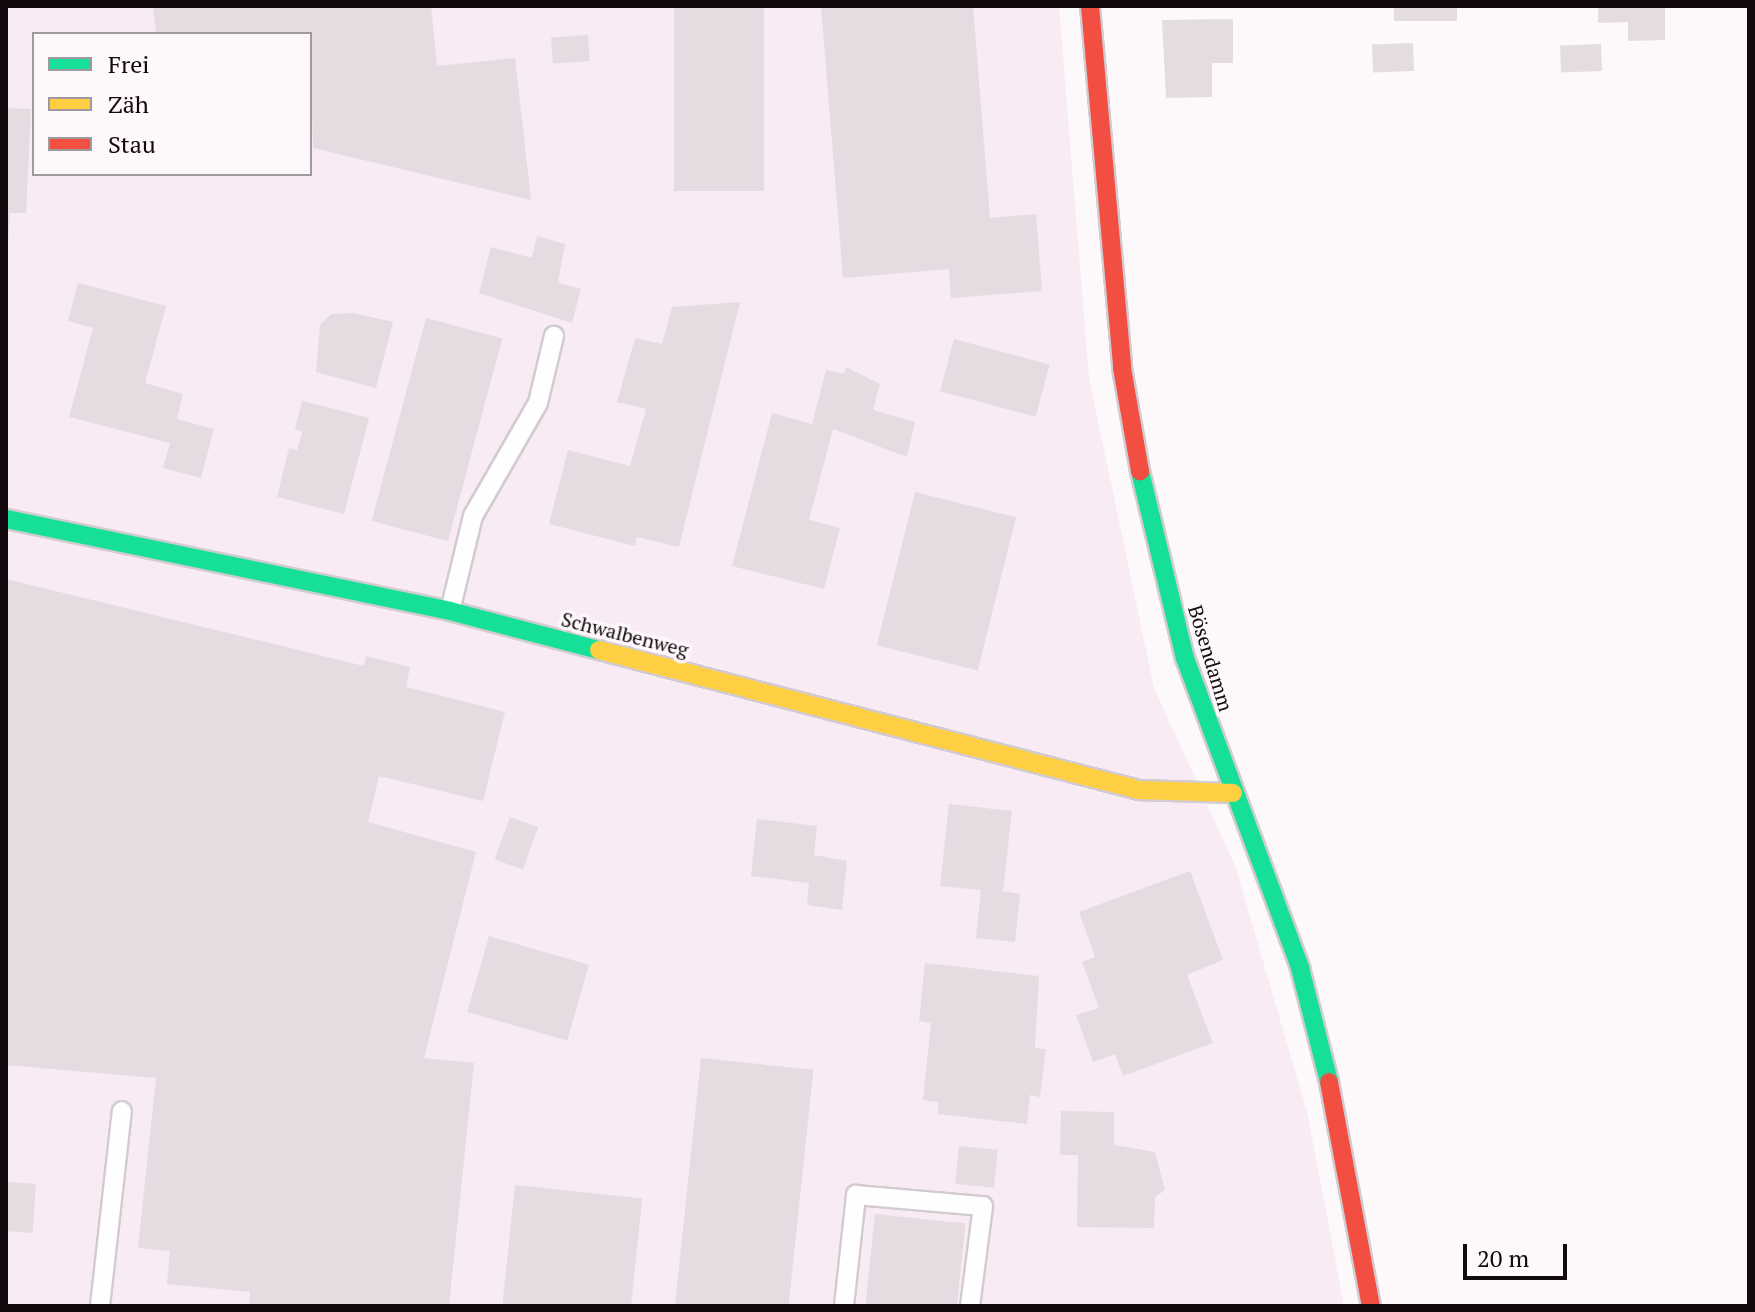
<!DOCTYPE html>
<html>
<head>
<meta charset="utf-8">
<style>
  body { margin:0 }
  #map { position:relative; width:1755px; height:1312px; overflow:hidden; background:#fdf9fb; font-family:"PT Serif",serif }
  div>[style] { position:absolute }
  .built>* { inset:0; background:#f8ebf3 }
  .building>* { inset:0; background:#e4dce1; transform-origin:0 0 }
  .roads { filter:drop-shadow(2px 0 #d2cbd0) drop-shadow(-2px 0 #d2cbd0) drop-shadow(0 2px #d2cbd0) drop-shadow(0 -2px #d2cbd0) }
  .lane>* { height:18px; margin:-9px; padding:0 9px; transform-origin:9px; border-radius:9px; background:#fffefe }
  .fast>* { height:18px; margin:-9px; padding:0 9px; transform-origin:9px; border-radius:9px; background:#16e098 }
  .slow>* { height:18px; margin:-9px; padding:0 9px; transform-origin:9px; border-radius:9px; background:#ffcf43 }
  .jam>* { height:18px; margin:-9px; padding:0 9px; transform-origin:9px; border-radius:9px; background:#f24e42 }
  span { translate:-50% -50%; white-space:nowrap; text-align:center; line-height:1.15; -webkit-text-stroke:7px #fef8fc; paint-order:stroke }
  .street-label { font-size:20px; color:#120a0f }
  .frame { position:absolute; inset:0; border:8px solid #120a0f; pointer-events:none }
  .legend { position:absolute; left:32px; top:32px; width:280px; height:144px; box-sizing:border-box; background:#fef8fc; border:2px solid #a0999d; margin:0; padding:10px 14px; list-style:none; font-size:24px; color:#120a0f }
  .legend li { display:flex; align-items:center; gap:16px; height:40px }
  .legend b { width:40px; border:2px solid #a0999d }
  .scale { position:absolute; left:1463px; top:1244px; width:104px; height:36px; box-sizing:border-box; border:4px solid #120a0f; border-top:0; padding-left:10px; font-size:24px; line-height:28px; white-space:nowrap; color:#120a0f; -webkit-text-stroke:6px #fef8fc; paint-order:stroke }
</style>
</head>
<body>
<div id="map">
  <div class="built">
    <i style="clip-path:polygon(evenodd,6px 6px,1059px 6px,1089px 378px,1154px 688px,1236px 868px,1308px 1116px,1344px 1306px,6px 1306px,6px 6px,34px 34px,310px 34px,310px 174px,34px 174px,34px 34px)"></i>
  </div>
  <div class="building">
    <i style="clip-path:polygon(153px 6px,431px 6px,437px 66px,515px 58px,531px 200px,313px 148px,310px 34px,156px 34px)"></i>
    <i style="left:674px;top:6px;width:90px;height:185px"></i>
    <i style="clip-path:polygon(821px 6px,973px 6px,990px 218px,1036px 214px,1042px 291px,951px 298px,949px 269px,843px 278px)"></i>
    <i style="left:1394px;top:6px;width:63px;height:15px"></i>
    <i style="clip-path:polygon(1598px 6px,1665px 6px,1665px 40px,1628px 41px,1628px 22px,1598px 23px)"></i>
    <i style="clip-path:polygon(1233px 19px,1233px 63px,1212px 63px,1212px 97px,1166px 98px,1162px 20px)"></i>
    <i style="left:588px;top:35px;width:26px;height:37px;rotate:86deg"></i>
    <i style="left:1413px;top:43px;width:28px;height:41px;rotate:88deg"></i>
    <i style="left:1601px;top:44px;width:27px;height:41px;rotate:88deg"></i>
    <i style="clip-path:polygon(6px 108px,31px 109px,26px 213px,10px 213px,8px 246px)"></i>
    <i style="clip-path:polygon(537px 236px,565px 244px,558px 283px,581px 289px,572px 323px,479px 293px,491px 247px,532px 258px)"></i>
    <i style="clip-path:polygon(78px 283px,166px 306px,145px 383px,183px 394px,177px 419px,214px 429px,201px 478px,163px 468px,170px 443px,69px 417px,93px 328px,68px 321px)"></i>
    <i style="clip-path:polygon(740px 302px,679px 547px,637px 537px,635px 546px,549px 524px,568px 450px,630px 466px,646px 409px,617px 402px,635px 338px,662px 344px,672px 307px)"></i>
    <i style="clip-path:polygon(354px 313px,393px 322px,376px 388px,316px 372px,320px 325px,331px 314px)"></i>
    <i style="left:426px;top:318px;width:79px;height:210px;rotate:15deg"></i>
    <i style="left:954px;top:339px;width:99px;height:54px;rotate:15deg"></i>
    <i style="clip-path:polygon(846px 367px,880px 384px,873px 410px,915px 422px,907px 457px,833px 429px,809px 520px,840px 528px,824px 589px,732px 566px,772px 413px,812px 424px,826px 370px,844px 374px)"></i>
    <i style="clip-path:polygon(302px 401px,369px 418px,344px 514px,277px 497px,289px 448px,297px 450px,302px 432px,295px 429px)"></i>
    <i style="left:915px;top:492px;width:104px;height:158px;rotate:14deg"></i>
    <i style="clip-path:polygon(6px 579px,364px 666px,366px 656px,410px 667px,406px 687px,505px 712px,483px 801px,379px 776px,368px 822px,476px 852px,424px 1058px,474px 1063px,449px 1306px,249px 1306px,250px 1292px,167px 1284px,170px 1251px,138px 1248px,156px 1078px,6px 1065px)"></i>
    <i style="clip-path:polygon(949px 804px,1012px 811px,1003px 891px,1020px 894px,1015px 942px,976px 938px,981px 890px,940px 886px)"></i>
    <i style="left:510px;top:817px;width:30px;height:45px;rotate:20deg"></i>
    <i style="clip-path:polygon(757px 819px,817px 826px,814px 855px,847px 861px,842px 910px,807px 905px,809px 883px,751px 876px)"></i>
    <i style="clip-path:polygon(1190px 871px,1223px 960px,1187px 975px,1213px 1043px,1123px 1076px,1115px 1054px,1093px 1062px,1076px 1015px,1099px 1008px,1082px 962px,1095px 957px,1079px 912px)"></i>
    <i style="left:489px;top:936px;width:104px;height:79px;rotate:16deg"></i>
    <i style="clip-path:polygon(925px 963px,1039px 976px,1035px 1048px,1046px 1049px,1040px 1097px,1030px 1095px,1027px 1124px,938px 1114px,938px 1102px,923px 1100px,931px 1023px,919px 1021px)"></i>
    <i style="left:701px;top:1058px;width:113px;height:249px;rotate:6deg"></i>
    <i style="clip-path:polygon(1061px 1111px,1114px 1112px,1114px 1145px,1155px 1152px,1165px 1190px,1155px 1197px,1154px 1228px,1077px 1227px,1078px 1155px,1060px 1155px)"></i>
    <i style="left:959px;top:1146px;width:39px;height:38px;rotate:6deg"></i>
    <i style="left:6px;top:1182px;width:30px;height:49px;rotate:4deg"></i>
    <i style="left:515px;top:1185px;width:128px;height:122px;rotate:6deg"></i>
    <i style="left:875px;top:1214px;width:91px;height:92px;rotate:6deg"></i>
  </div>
  <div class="roads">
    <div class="lane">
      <i style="left:450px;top:611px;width:98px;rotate:-76.4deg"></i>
      <i style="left:473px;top:516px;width:130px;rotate:-60.1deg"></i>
      <i style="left:538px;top:403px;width:69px;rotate:-76.6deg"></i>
      <i style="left:100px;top:1306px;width:196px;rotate:-83.6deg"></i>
      <i style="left:844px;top:1306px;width:112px;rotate:-83.8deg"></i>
      <i style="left:856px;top:1195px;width:127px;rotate:5deg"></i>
      <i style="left:983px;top:1206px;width:101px;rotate:97.4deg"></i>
    </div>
    <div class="fast">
      <i style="left:1140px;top:471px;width:192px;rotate:76.5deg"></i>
      <i style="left:1185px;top:658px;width:331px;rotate:69.6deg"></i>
      <i style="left:1300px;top:968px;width:118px;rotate:75.7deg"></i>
      <i style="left:6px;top:519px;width:453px;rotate:11.7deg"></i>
      <i style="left:450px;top:611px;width:154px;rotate:14.7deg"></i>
    </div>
    <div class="slow">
      <i style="left:599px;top:650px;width:558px;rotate:14.53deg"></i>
      <i style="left:1139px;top:790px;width:94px;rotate:1.8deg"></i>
    </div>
    <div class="jam">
      <i style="left:1090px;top:6px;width:363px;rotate:84.9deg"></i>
      <i style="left:1122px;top:368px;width:105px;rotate:80.1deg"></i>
      <i style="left:1329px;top:1082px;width:228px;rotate:79.4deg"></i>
    </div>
  </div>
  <div class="street-label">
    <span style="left:625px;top:634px;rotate:14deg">Schwalbenweg</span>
    <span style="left:1211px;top:658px;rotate:73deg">Bösendamm</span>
  </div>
  <div class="frame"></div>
  <ul class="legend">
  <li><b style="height:10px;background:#16e098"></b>Frei</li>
  <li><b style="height:10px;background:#ffcf43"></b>Zäh</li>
  <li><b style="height:10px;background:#f24e42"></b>Stau</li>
  </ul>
  <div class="scale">20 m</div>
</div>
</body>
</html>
